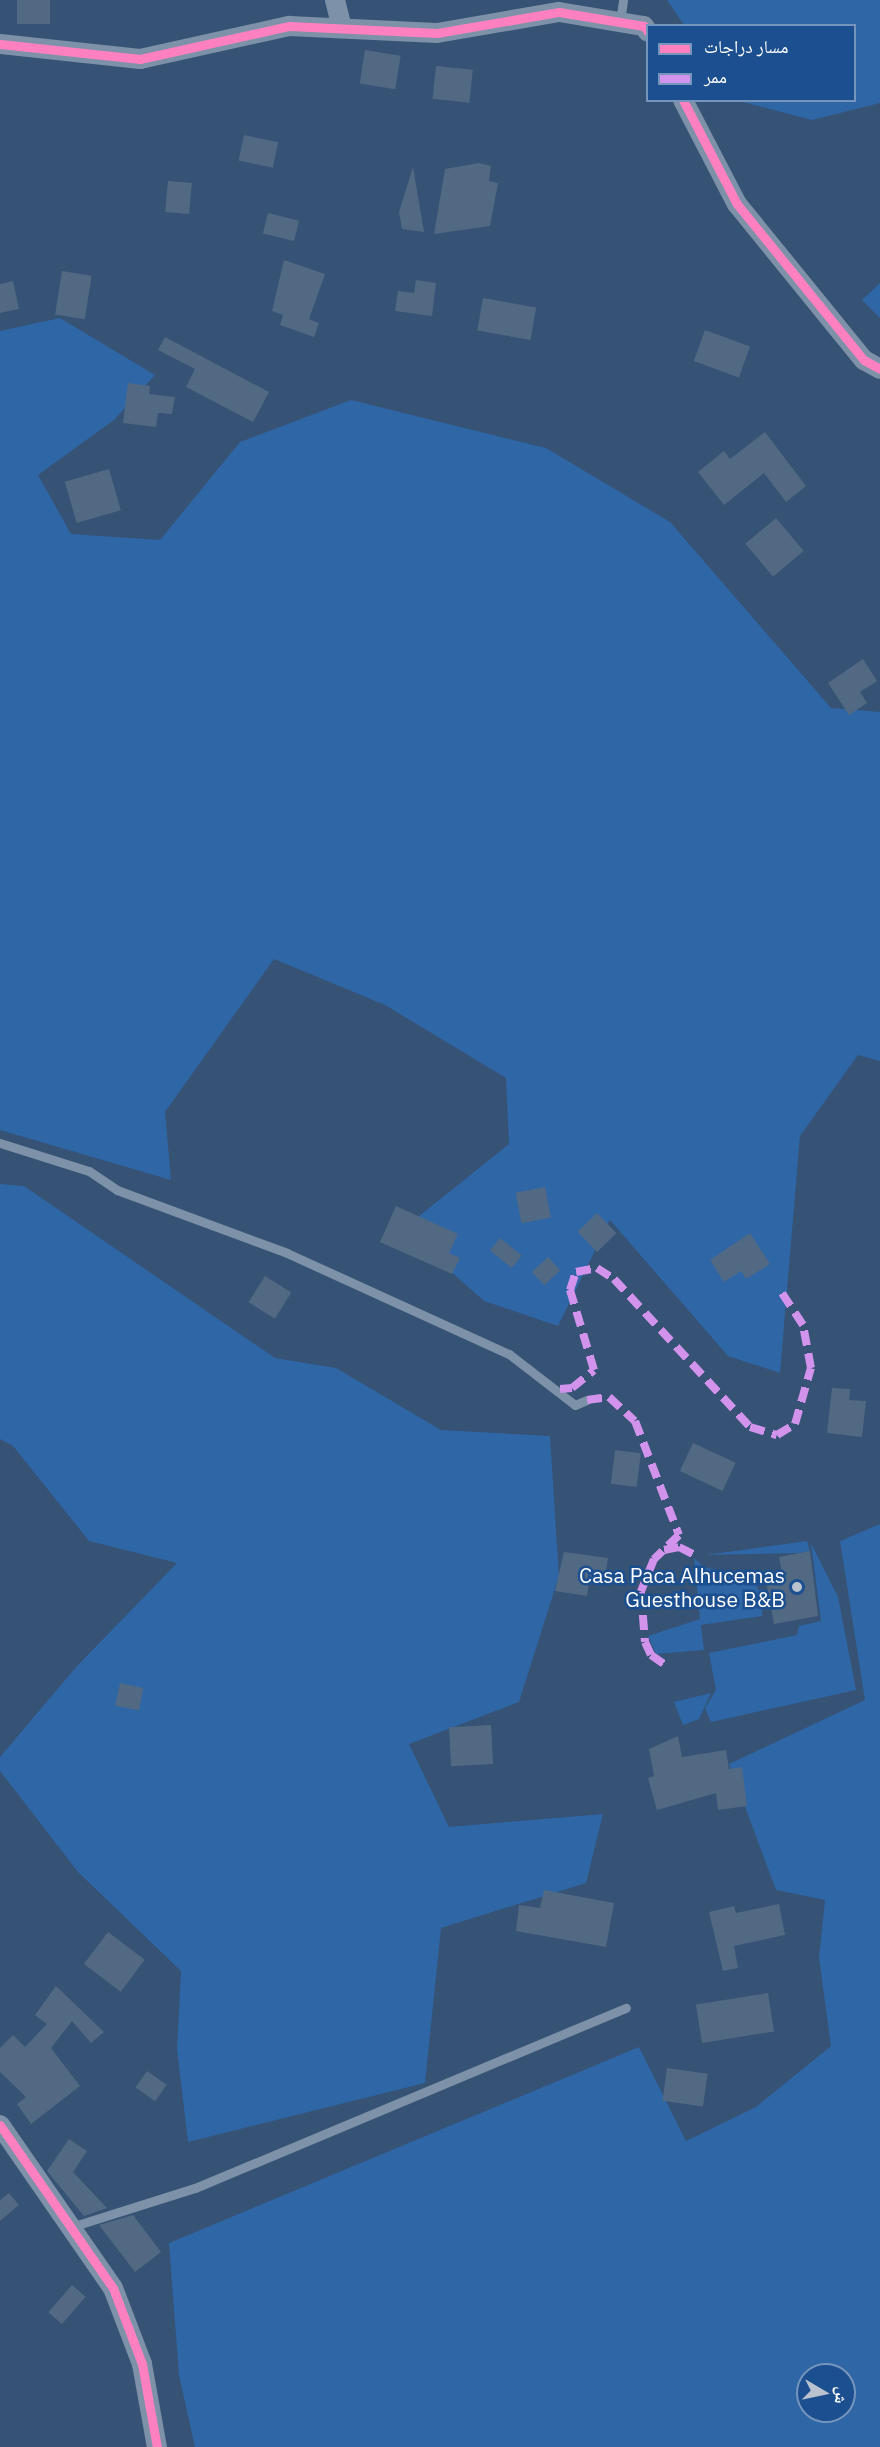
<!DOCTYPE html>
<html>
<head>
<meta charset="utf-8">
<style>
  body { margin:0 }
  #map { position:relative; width:880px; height:2447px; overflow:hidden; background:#365274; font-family:"IBM Plex Sans","Noto Naskh Arabic",sans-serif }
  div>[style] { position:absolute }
  .green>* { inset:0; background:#2f66a5 }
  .building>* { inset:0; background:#526984; transform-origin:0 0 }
  .lane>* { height:9px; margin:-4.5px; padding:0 4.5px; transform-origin:4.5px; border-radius:4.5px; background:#7d92a8 }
  .street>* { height:20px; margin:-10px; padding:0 10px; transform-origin:10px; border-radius:10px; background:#7d92a8 }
  .quiet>* { height:8px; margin-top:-4px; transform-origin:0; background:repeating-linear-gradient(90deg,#d193ec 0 15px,transparent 0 23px) }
  .cycleway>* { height:9px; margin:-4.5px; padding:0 4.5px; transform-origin:4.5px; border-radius:4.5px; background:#ff80c0 }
  .dots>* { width:16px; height:16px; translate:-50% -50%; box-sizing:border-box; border:3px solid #1b4f8f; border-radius:50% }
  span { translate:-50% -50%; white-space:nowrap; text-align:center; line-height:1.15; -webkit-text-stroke:5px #1b4f8f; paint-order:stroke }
  .poi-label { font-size:21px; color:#fff }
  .right { translate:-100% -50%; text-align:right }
  .legend { position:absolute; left:646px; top:24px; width:210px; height:78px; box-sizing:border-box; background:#1b4f8f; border:2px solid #7695bc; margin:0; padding:8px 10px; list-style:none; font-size:18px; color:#fff }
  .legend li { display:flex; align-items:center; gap:12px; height:30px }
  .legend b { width:30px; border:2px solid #7695bc }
  .north { position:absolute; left:796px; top:2363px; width:60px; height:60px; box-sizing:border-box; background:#1b4f8f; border:2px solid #7695bc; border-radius:50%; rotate:99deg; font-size:16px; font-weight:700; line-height:24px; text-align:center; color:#fff }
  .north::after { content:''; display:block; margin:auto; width:21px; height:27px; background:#b9c2ce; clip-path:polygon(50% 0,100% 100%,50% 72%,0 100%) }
</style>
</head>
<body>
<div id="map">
  <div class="green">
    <i style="clip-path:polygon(667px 0,880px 0,880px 103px,812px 120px,739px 101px,854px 100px,854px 26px,684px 25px)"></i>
    <i style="clip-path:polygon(880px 283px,880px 318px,862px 300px)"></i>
    <i style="clip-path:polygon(60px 318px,155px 375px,114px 420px,38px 475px,71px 534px,160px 540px,240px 442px,351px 400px,546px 448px,670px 522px,831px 708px,880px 712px,880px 1061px,858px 1055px,800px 1136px,780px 1373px,728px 1356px,610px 1220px,558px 1326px,484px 1301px,403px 1229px,509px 1144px,506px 1078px,385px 1005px,274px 959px,165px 1112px,171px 1180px,0 1130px,0 331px)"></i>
    <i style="clip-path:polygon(0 1184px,24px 1186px,275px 1358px,336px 1368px,441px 1430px,550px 1436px,559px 1576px,519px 1702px,409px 1744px,449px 1827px,603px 1814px,586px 1883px,441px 1928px,425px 2083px,188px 2142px,177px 2049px,181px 1971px,78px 1872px,0 1771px,0 1757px,77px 1666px,177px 1563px,89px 1541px,13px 1446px,0 1439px)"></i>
    <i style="clip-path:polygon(evenodd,880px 1524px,880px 2447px,195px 2447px,179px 2375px,169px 2243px,639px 2047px,686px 2141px,756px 2107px,831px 2046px,819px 1958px,825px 1900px,776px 1890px,729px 1764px,865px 1700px,840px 1541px,880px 1524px,808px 2375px,844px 2375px,844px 2411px,808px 2411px,808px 2375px)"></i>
    <i style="clip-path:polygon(807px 1541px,810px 1551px,800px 1553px,705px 1555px)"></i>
    <i style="clip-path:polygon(811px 1543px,838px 1597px,856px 1690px,711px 1722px,705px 1708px,716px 1690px,709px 1653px,797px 1635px,799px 1626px,821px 1621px)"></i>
    <i style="clip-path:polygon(694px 1558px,704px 1567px,756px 1579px,758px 1590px,763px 1589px,762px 1616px,701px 1625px,704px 1650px,656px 1654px,648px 1636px,700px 1619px)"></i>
    <i style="clip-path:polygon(711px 1693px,699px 1719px,683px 1725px,674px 1702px)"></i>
  </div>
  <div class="building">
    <i style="left:17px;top:0;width:33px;height:24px"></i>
    <i style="left:365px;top:50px;width:36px;height:34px;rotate:9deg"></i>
    <i style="left:436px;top:66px;width:37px;height:33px;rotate:6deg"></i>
    <i style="left:244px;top:135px;width:35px;height:26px;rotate:12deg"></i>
    <i style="clip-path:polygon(479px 163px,491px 166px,489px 181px,498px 183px,490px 226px,434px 234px,445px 169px)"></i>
    <i style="clip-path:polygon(413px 167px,424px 232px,402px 229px,399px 212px)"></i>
    <i style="left:168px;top:181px;width:24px;height:31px;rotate:5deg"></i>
    <i style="left:268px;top:213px;width:32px;height:21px;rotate:14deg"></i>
    <i style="clip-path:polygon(284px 260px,325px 274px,309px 319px,319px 323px,314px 337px,280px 325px,283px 315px,272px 311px)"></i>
    <i style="left:62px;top:271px;width:30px;height:44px;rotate:9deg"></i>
    <i style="clip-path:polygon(416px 280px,436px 283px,432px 316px,395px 311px,398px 291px,414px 293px)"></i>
    <i style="clip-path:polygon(13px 281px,19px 309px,0 313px,0 284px)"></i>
    <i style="left:483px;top:298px;width:54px;height:33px;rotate:10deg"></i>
    <i style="left:705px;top:330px;width:48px;height:33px;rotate:20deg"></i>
    <i style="clip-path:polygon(165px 337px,269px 392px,253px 422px,186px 387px,195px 369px,158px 350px)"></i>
    <i style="clip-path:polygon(128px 383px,150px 386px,149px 394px,175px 397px,172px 414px,158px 413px,156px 427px,123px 423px)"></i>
    <i style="clip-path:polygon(765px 432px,806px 486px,786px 502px,764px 473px,724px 505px,698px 472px,724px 451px,730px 459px)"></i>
    <i style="left:109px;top:469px;width:43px;height:46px;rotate:74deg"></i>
    <i style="left:776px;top:518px;width:43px;height:40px;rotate:50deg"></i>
    <i style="clip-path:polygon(863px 659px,877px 681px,860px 692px,867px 703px,849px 715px,828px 683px)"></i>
    <i style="left:545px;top:1187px;width:31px;height:30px;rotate:79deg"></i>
    <i style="clip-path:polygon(396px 1206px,458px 1234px,449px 1253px,460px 1258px,452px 1274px,380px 1242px)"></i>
    <i style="left:597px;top:1213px;width:28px;height:27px;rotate:46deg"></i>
    <i style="clip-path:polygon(750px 1233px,770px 1264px,746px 1279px,741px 1271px,724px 1282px,710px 1260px)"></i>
    <i style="left:500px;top:1238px;width:28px;height:16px;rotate:39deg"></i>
    <i style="left:548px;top:1257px;width:18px;height:22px;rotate:47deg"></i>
    <i style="left:265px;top:1276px;width:31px;height:31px;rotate:32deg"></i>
    <i style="clip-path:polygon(832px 1388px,850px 1389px,849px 1400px,866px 1401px,862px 1437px,827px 1433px)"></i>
    <i style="left:693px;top:1443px;width:47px;height:31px;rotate:25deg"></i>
    <i style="left:615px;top:1450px;width:26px;height:34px;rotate:7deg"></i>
    <i style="clip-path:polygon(810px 1551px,818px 1616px,774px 1624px,766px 1581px,783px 1578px,779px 1557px)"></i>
    <i style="clip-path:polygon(564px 1552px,608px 1558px,604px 1585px,589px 1583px,587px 1596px,555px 1591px)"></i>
    <i style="left:120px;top:1683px;width:24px;height:23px;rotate:12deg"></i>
    <i style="left:491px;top:1725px;width:39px;height:42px;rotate:87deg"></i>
    <i style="clip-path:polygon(678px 1736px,682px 1757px,726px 1750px,729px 1769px,742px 1767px,747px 1806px,718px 1810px,716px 1793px,657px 1810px,648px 1778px,654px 1776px,649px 1749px)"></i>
    <i style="clip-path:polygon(544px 1890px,614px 1903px,606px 1947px,516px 1931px,519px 1905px,540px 1908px)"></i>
    <i style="clip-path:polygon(779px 1904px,785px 1935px,734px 1946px,738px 1968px,723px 1971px,709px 1912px,734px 1906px,736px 1913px)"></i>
    <i style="left:108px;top:1932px;width:46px;height:40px;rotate:37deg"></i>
    <i style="clip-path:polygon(56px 1986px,104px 2032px,91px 2043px,72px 2021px,51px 2048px,80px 2086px,31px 2124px,17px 2104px,26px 2097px,0 2072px,0 2048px,13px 2035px,25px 2047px,47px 2024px,35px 2015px)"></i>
    <i style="left:768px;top:1993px;width:39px;height:73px;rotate:81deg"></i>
    <i style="left:667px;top:2068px;width:41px;height:33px;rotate:8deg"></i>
    <i style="left:147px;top:2071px;width:24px;height:20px;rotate:35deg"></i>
    <i style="clip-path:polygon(69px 2139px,87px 2151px,73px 2172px,107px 2208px,84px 2216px,47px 2171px)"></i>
    <i style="clip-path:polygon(9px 2193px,19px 2205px,0 2221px,0 2200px)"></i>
    <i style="clip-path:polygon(133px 2215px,161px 2252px,135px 2272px,99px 2225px)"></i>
    <i style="left:72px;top:2285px;width:18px;height:36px;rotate:41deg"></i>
  </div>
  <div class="lane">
    <i style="left:620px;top:22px;width:22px;rotate:-82deg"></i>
    <i style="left:0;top:1143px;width:93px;rotate:17.5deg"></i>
    <i style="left:89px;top:1171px;width:34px;rotate:34deg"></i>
    <i style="left:117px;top:1190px;width:181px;rotate:20.3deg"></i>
    <i style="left:287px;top:1253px;width:244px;rotate:24.5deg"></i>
    <i style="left:509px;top:1354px;width:83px;rotate:37.7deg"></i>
    <i style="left:575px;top:1405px;width:13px;rotate:-23deg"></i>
    <i style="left:71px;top:2227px;width:130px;rotate:-17.5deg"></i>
    <i style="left:195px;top:2188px;width:467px;rotate:-22.7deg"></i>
  </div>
  <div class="street">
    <i style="left:335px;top:0;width:29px;rotate:76deg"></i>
    <i style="left:0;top:44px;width:141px;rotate:6.1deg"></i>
    <i style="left:140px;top:59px;width:153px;rotate:-12.5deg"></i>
    <i style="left:289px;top:26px;width:148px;rotate:2.7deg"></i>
    <i style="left:437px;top:33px;width:124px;rotate:-9.8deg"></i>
    <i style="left:559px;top:12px;width:86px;rotate:9.4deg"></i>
    <i style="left:644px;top:26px;width:7px;rotate:56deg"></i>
    <i style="left:683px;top:100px;width:117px;rotate:62.6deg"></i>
    <i style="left:737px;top:204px;width:201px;rotate:50.9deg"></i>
    <i style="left:864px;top:360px;width:18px;rotate:29deg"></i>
    <i style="left:0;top:2125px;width:198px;rotate:55.3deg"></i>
    <i style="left:113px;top:2288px;width:81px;rotate:69.1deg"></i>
    <i style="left:142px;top:2364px;width:84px;rotate:79.8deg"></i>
  </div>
  <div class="quiet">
    <i style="left:560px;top:1389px;width:12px;rotate:-5deg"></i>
    <i style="left:572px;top:1388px;width:28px;rotate:-39deg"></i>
    <i style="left:594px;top:1370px;width:84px;rotate:-106.7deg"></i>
    <i style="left:570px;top:1290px;width:19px;rotate:-72deg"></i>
    <i style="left:576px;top:1272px;width:21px;rotate:-11deg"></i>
    <i style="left:597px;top:1268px;width:20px;rotate:33deg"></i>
    <i style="left:614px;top:1279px;width:201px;rotate:47.4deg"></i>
    <i style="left:750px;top:1427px;width:28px;rotate:17deg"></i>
    <i style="left:777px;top:1435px;width:21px;rotate:-31deg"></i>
    <i style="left:795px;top:1424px;width:58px;rotate:-74.1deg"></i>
    <i style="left:811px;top:1368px;width:44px;rotate:-100.5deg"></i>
    <i style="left:803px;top:1325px;width:42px;rotate:-123.3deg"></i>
    <i style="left:587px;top:1400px;width:22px;rotate:-8deg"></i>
    <i style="left:609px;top:1397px;width:35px;rotate:43deg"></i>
    <i style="left:635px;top:1421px;width:122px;rotate:68.9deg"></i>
    <i style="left:679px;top:1535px;width:35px;rotate:136deg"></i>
    <i style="left:654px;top:1559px;width:35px;rotate:112deg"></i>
    <i style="left:641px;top:1592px;width:50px;rotate:85.4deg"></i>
    <i style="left:645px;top:1642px;width:14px;rotate:65deg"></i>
    <i style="left:651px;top:1655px;width:19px;rotate:35deg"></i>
    <i style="left:664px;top:1550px;width:15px;rotate:-11deg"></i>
    <i style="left:679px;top:1547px;width:20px;rotate:27deg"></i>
  </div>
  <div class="cycleway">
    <i style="left:0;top:44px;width:141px;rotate:6.1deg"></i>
    <i style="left:140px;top:59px;width:153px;rotate:-12.5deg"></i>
    <i style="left:289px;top:26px;width:148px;rotate:2.7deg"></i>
    <i style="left:437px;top:33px;width:124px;rotate:-9.8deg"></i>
    <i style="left:559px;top:12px;width:86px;rotate:9.4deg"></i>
    <i style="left:644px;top:26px;width:7px;rotate:56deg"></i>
    <i style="left:683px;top:100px;width:117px;rotate:62.6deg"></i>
    <i style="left:737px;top:204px;width:201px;rotate:50.9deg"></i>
    <i style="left:864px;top:360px;width:18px;rotate:29deg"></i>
    <i style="left:0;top:2125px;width:198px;rotate:55.3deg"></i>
    <i style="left:113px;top:2288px;width:81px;rotate:69.1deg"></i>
    <i style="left:142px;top:2364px;width:84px;rotate:79.8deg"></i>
  </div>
  <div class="dots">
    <i style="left:797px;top:1587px;background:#b9c2ce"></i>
  </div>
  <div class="poi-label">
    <span class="right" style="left:785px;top:1587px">Casa Paca Alhucemas<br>Guesthouse B&amp;B</span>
  </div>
  <ul class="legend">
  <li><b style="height:8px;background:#ff80c0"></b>مسار دراجات</li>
  <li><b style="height:8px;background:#d193ec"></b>ممر</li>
  </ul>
  <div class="north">ش</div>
</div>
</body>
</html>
